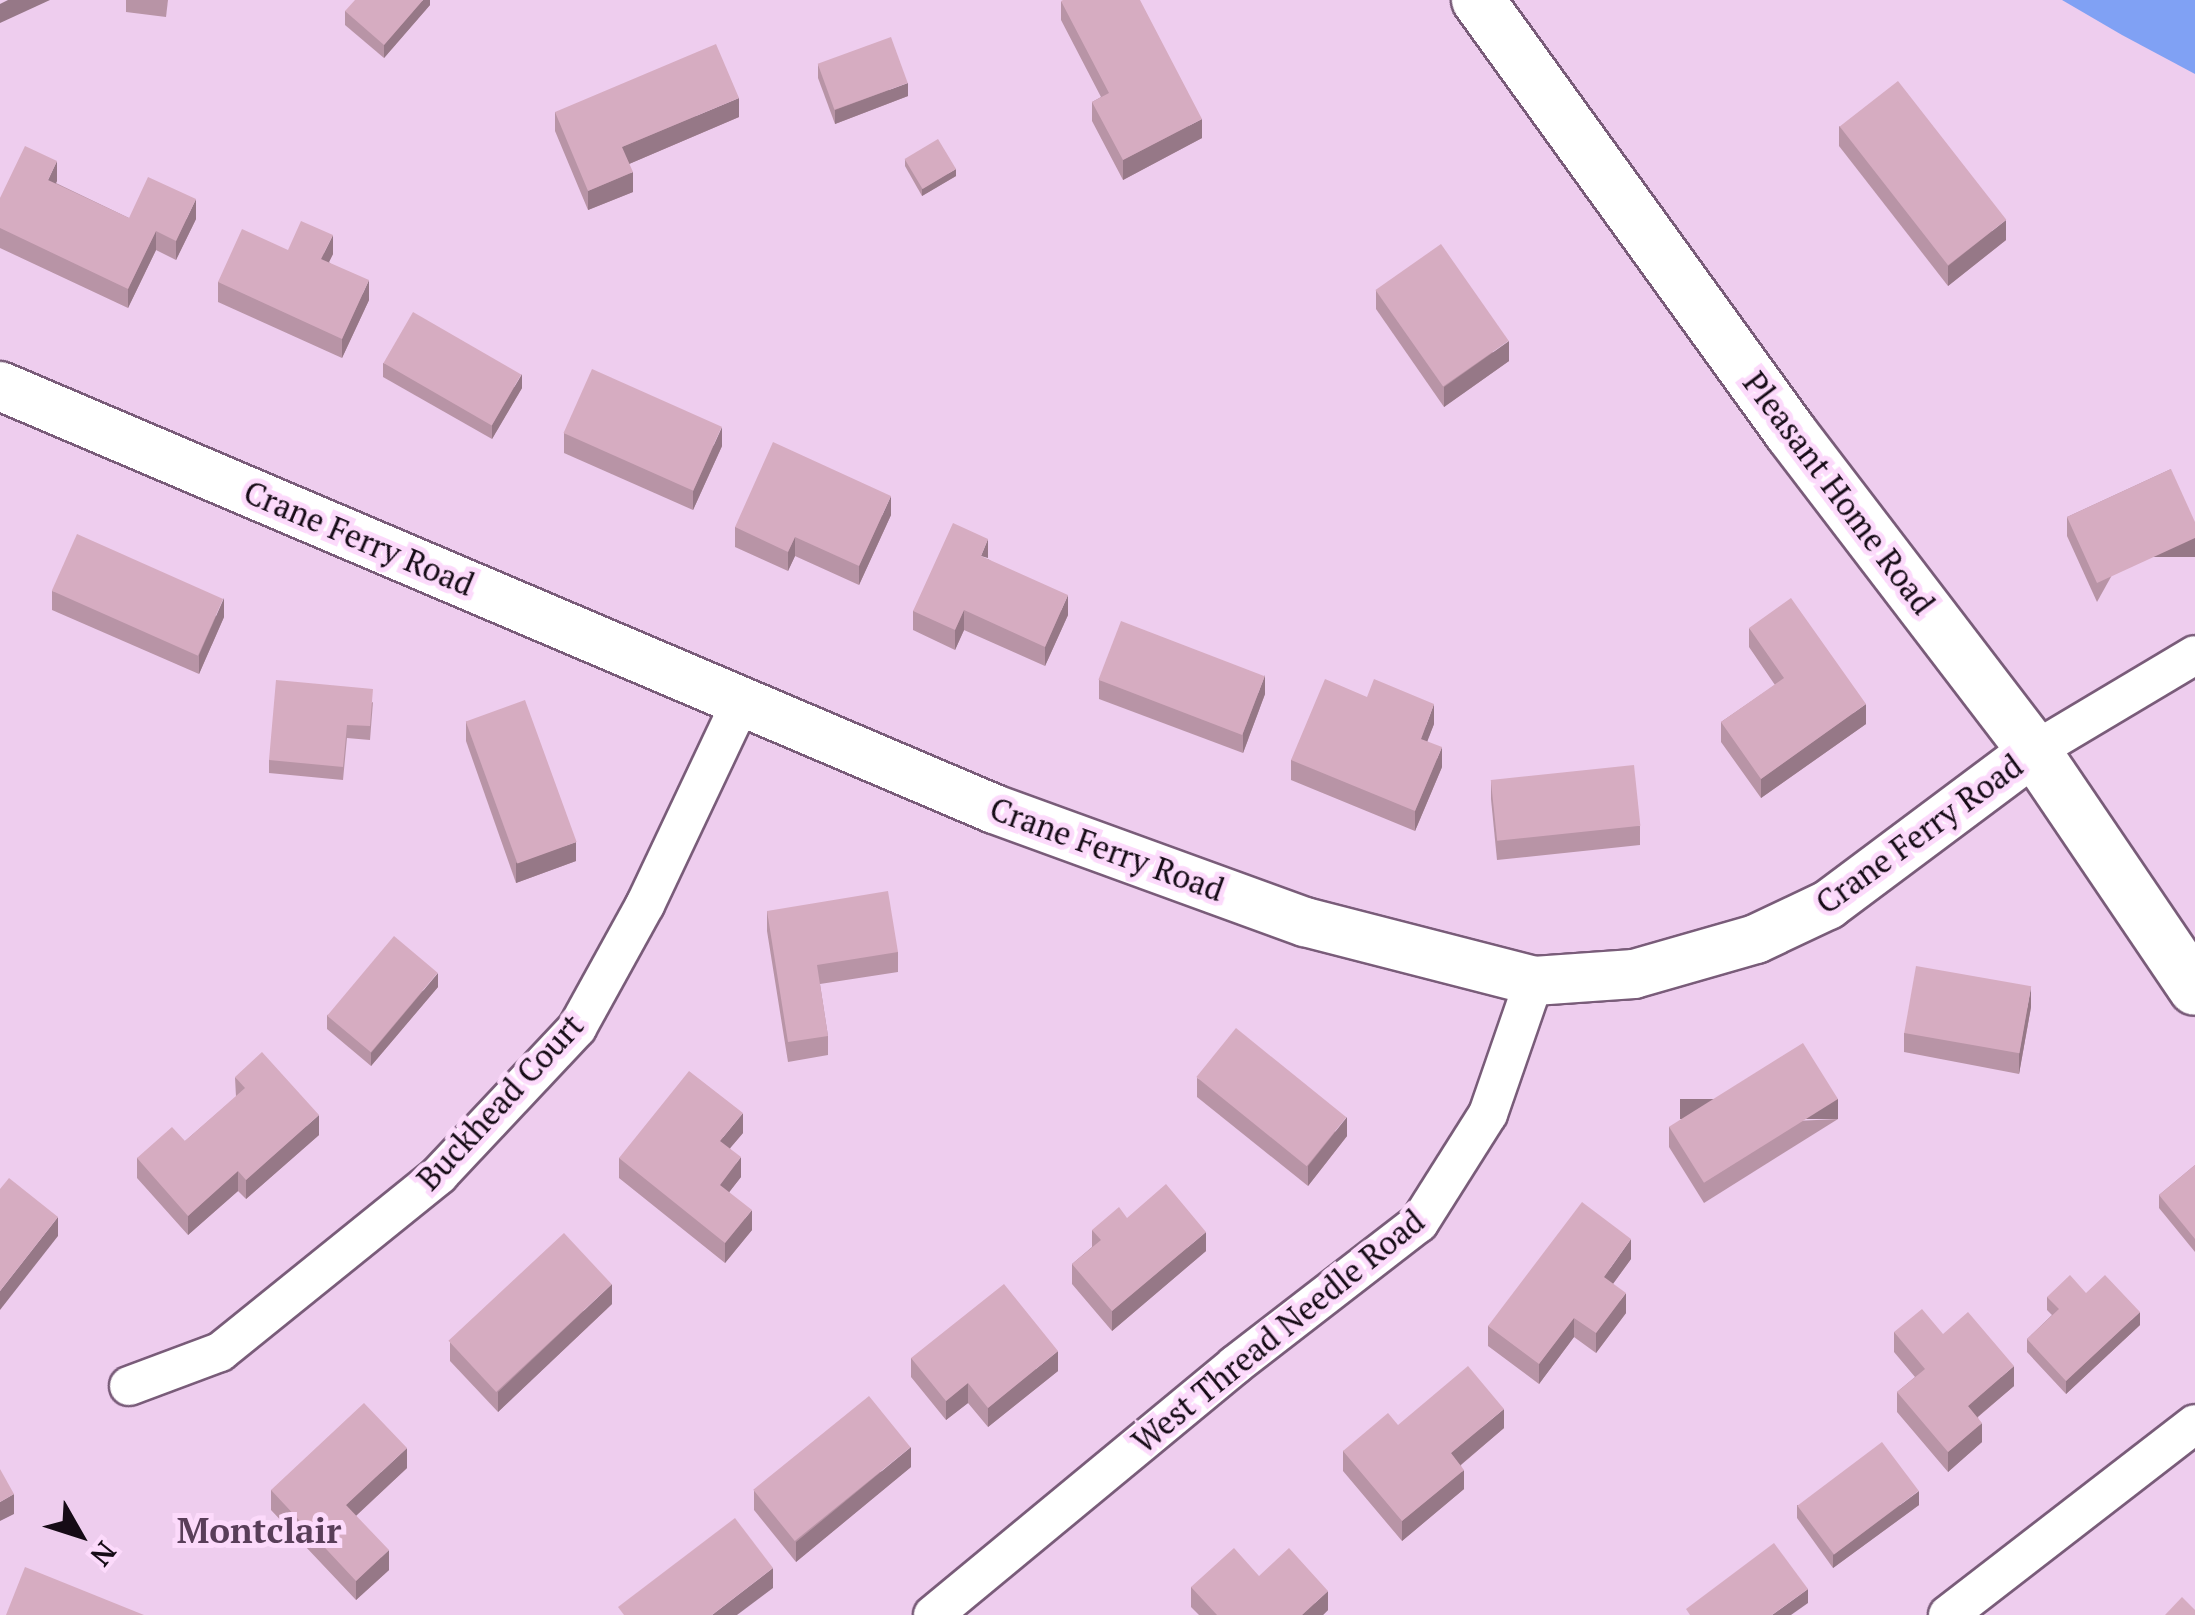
<!DOCTYPE html>
<html>
<head>
<meta charset="utf-8">
<style>
  body { margin:0 }
  #map { position:relative; width:2195px; height:1615px; overflow:hidden; background:#eecdee; font-family:"PT Serif",serif }
  div>[style] { position:absolute }
  .water>* { inset:0; background:#80a1f4 }
  .roads { filter:drop-shadow(2px 0 #795c79) drop-shadow(-2px 0 #795c79) drop-shadow(0 2px #795c79) drop-shadow(0 -2px #795c79) }
  .minor>* { height:38px; margin:-19px; padding:0 19px; transform-origin:19px; border-radius:19px; background:#fff }
  .tertiary>* { height:48px; margin:-24px; padding:0 24px; transform-origin:24px; border-radius:24px; background:#fff }
  .secondary>* { height:52px; margin:-26px; padding:0 26px; transform-origin:26px; border-radius:26px; background:#fff }
  .wall>* { inset:0; background:#b894a6 }
  .shaded-wall>* { inset:0; background:#967887; transform-origin:0 0 }
  .building>* { inset:0; background:#d6acc1; transform-origin:0 0 }
  span { translate:-50% -50%; white-space:nowrap; text-align:center; line-height:1.15; -webkit-text-stroke:10px #fcdafb; paint-order:stroke }
  .street-label { font-size:32px; color:#160b16 }
  .neighbourhood-label { font-size:35px; color:#593e59; font-weight:700 }
  .north { position:absolute; left:30px; top:1485px; width:100px; height:100px; -webkit-text-stroke:8px #fcdafb; paint-order:stroke; rotate:129deg; font-size:28px; font-weight:700; line-height:40px; text-align:center; color:#160b16 }
  .north::after { content:''; display:block; margin:auto; width:35px; height:45px; background:#160b16; clip-path:polygon(50% 0,100% 100%,50% 72%,0 100%) }
</style>
</head>
<body>
<div id="map">
  <div class="water">
    <i style="clip-path:polygon(2062px 0,2195px 0,2195px 74px,2122px 35px)"></i>
  </div>
  <div class="roads">
    <div class="minor">
      <i style="left:2034px;top:751px;width:187px;rotate:-30.8deg"></i>
      <i style="left:129px;top:1386px;width:97px;rotate:-20.5deg"></i>
      <i style="left:220px;top:1352px;width:282px;rotate:-38.9deg"></i>
      <i style="left:439px;top:1175px;width:202px;rotate:-46.8deg"></i>
      <i style="left:577px;top:1028px;width:141px;rotate:-61.1deg"></i>
      <i style="left:645px;top:905px;width:227px;rotate:-64.7deg"></i>
      <i style="left:933px;top:1615px;width:392px;rotate:-39.6deg"></i>
      <i style="left:1235px;top:1365px;width:232px;rotate:-37.7deg"></i>
      <i style="left:1419px;top:1223px;width:129px;rotate:-57.7deg"></i>
      <i style="left:1488px;top:1114px;width:141px;rotate:-70.9deg"></i>
      <i style="left:1948px;top:1615px;width:312px;rotate:-37.7deg"></i>
    </div>
    <div class="tertiary">
      <i style="left:0;top:386px;width:1080px;rotate:23.05deg"></i>
      <i style="left:994px;top:809px;width:331px;rotate:20deg"></i>
      <i style="left:1305px;top:922px;width:236px;rotate:14.4deg"></i>
      <i style="left:1534px;top:981px;width:100px;rotate:-4deg"></i>
      <i style="left:1634px;top:974px;width:127px;rotate:-16deg"></i>
      <i style="left:1756px;top:939px;width:80px;rotate:-25.3deg"></i>
      <i style="left:1828px;top:905px;width:257px;rotate:-36.8deg"></i>
    </div>
    <div class="secondary">
      <i style="left:1478px;top:0;width:534px;rotate:54.14deg"></i>
      <i style="left:1791px;top:433px;width:400px;rotate:52.6deg"></i>
      <i style="left:2034px;top:751px;width:287px;rotate:55.9deg"></i>
    </div>
  </div>
  <div class="wall">
    <i style="clip-path:polygon(126px 0,168px 0,166px 17px,126px 12px)"></i>
    <i style="clip-path:polygon(430px 0,430px 5px,384px 58px,345px 25px,345px 11px)"></i>
    <i style="clip-path:polygon(1061px 1px,1202px 138px,1123px 180px,1092px 121px,1092px 102px,1101px 97px,1061px 20px)"></i>
    <i style="clip-path:polygon(818px 65px,908px 96px,835px 124px,818px 78px)"></i>
    <i style="clip-path:polygon(555px 112px,739px 117px,629px 164px,633px 192px,588px 210px,555px 131px)"></i>
    <i style="clip-path:polygon(1839px 126px,2006px 240px,1948px 286px,1839px 146px)"></i>
    <i style="clip-path:polygon(905px 159px,956px 176px,922px 196px,905px 166px)"></i>
    <i style="clip-path:polygon(57px 181px,56px 183px,129px 218px,196px 219px,176px 260px,156px 250px,128px 308px,0 248px,0 198px)"></i>
    <i style="clip-path:polygon(288px 250px,333px 254px,329px 262px,369px 300px,342px 358px,218px 302px,218px 282px)"></i>
    <i style="clip-path:polygon(1376px 290px,1509px 361px,1444px 407px,1376px 309px)"></i>
    <i style="clip-path:polygon(383px 363px,522px 388px,492px 439px,383px 377px)"></i>
    <i style="clip-path:polygon(564px 433px,722px 446px,693px 510px,564px 453px)"></i>
    <i style="clip-path:polygon(2171px 469px,2097px 602px,2067px 536px,2067px 517px)"></i>
    <i style="clip-path:polygon(891px 515px,859px 585px,795px 556px,788px 571px,735px 547px,735px 527px)"></i>
    <i style="clip-path:polygon(988px 559px,1068px 615px,1045px 666px,964px 630px,955px 650px,913px 630px,913px 611px)"></i>
    <i style="clip-path:polygon(52px 591px,224px 617px,199px 674px,52px 610px)"></i>
    <i style="clip-path:polygon(1749px 628px,1866px 724px,1761px 798px,1721px 742px,1721px 722px,1775px 685px,1749px 647px)"></i>
    <i style="clip-path:polygon(1099px 680px,1265px 694px,1243px 753px,1099px 699px)"></i>
    <i style="clip-path:polygon(373px 702px,370px 740px,347px 738px,343px 780px,269px 773px,269px 760px)"></i>
    <i style="clip-path:polygon(466px 721px,576px 861px,516px 883px,466px 741px)"></i>
    <i style="clip-path:polygon(1434px 724px,1427px 741px,1442px 767px,1415px 831px,1291px 780px,1291px 760px)"></i>
    <i style="clip-path:polygon(1491px 780px,1640px 826px,1640px 845px,1497px 860px,1491px 799px)"></i>
    <i style="clip-path:polygon(767px 911px,898px 952px,898px 972px,820px 984px,828px 1036px,828px 1055px,788px 1062px,767px 931px)"></i>
    <i style="clip-path:polygon(438px 987px,371px 1066px,327px 1029px,327px 1015px)"></i>
    <i style="clip-path:polygon(2031px 1007px,2019px 1074px,1904px 1052px,1904px 1033px)"></i>
    <i style="clip-path:polygon(235px 1077px,319px 1135px,246px 1199px,238px 1191px,188px 1235px,137px 1178px,137px 1158px,185px 1141px,236px 1097px)"></i>
    <i style="clip-path:polygon(1197px 1078px,1347px 1136px,1308px 1186px,1197px 1097px)"></i>
    <i style="clip-path:polygon(1838px 1119px,1704px 1203px,1669px 1147px,1669px 1127px)"></i>
    <i style="clip-path:polygon(743px 1133px,730px 1148px,741px 1177px,729px 1192px,752px 1230px,725px 1263px,619px 1178px,619px 1158px)"></i>
    <i style="clip-path:polygon(2195px 1165px,2195px 1252px,2159px 1208px,2159px 1195px)"></i>
    <i style="clip-path:polygon(1092px 1230px,1206px 1251px,1112px 1331px,1072px 1284px,1072px 1264px,1092px 1247px)"></i>
    <i style="clip-path:polygon(1631px 1259px,1613px 1284px,1626px 1313px,1596px 1353px,1574px 1337px,1539px 1384px,1488px 1346px,1488px 1326px)"></i>
    <i style="clip-path:polygon(2086px 1293px,2140px 1325px,2066px 1394px,2027px 1352px,2027px 1339px,2052px 1315px,2047px 1310px,2047px 1297px)"></i>
    <i style="clip-path:polygon(612px 1304px,498px 1412px,450px 1361px,450px 1342px)"></i>
    <i style="clip-path:polygon(1894px 1332px,1943px 1334px,2014px 1386px,1978px 1417px,1982px 1442px,1948px 1472px,1897px 1412px,1897px 1392px,1915px 1377px,1894px 1352px)"></i>
    <i style="clip-path:polygon(911px 1358px,1058px 1371px,988px 1427px,968px 1403px,946px 1420px,911px 1377px)"></i>
    <i style="clip-path:polygon(1398px 1425px,1504px 1428px,1461px 1465px,1464px 1489px,1402px 1541px,1343px 1471px,1343px 1451px)"></i>
    <i style="clip-path:polygon(911px 1467px,796px 1562px,754px 1510px,754px 1491px)"></i>
    <i style="clip-path:polygon(407px 1468px,356px 1516px,389px 1570px,356px 1600px,271px 1510px,271px 1490px)"></i>
    <i style="clip-path:polygon(1797px 1505px,1919px 1505px,1833px 1568px,1797px 1518px)"></i>
    <i style="clip-path:polygon(1259px 1576px,1328px 1610px,1323px 1615px,1199px 1615px,1191px 1607px,1191px 1587px)"></i>
  </div>
  <div class="shaded-wall">
    <i style="clip-path:polygon(8px 0,50px 0,0 23px,0 4px)"></i>
    <i style="clip-path:polygon(423px 0,430px 0,430px 5px,384px 58px,384px 45px)"></i>
    <i style="clip-path:polygon(908px 83px,908px 96px,835px 124px,835px 110px)"></i>
    <i style="clip-path:polygon(739px 98px,739px 117px,622px 167px,622px 147px)"></i>
    <i style="clip-path:polygon(1202px 119px,1202px 138px,1123px 180px,1123px 160px)"></i>
    <i style="clip-path:polygon(57px 161px,57px 181px,48px 199px,48px 180px)"></i>
    <i style="clip-path:polygon(956px 169px,956px 176px,922px 196px,922px 189px)"></i>
    <i style="clip-path:polygon(633px 172px,633px 192px,588px 210px,588px 191px)"></i>
    <i style="clip-path:polygon(196px 199px,196px 219px,176px 260px,176px 241px)"></i>
    <i style="clip-path:polygon(2006px 220px,2006px 240px,1948px 286px,1948px 266px)"></i>
    <i style="clip-path:polygon(156px 231px,156px 250px,128px 308px,128px 289px)"></i>
    <i style="clip-path:polygon(333px 235px,333px 254px,321px 278px,321px 259px)"></i>
    <i style="clip-path:polygon(369px 280px,369px 300px,342px 358px,342px 339px)"></i>
    <i style="clip-path:polygon(1509px 341px,1509px 361px,1444px 407px,1444px 387px)"></i>
    <i style="clip-path:polygon(522px 374px,522px 388px,492px 439px,492px 425px)"></i>
    <i style="clip-path:polygon(722px 427px,722px 446px,693px 510px,693px 491px)"></i>
    <i style="clip-path:polygon(891px 496px,891px 515px,859px 585px,859px 566px)"></i>
    <i style="clip-path:polygon(795px 537px,795px 556px,788px 571px,788px 552px)"></i>
    <i style="left:2195px;top:538px;width:19px;height:108px;rotate:90deg"></i>
    <i style="clip-path:polygon(988px 539px,988px 558px,981px 556px)"></i>
    <i style="clip-path:polygon(1068px 595px,1068px 615px,1045px 666px,1045px 647px)"></i>
    <i style="clip-path:polygon(224px 598px,224px 617px,199px 674px,199px 655px)"></i>
    <i style="clip-path:polygon(964px 610px,964px 630px,955px 650px,955px 630px)"></i>
    <i style="clip-path:polygon(1265px 675px,1265px 694px,1243px 753px,1243px 733px)"></i>
    <i style="clip-path:polygon(1434px 704px,1434px 724px,1421px 758px,1421px 739px)"></i>
    <i style="clip-path:polygon(1866px 704px,1866px 724px,1761px 798px,1761px 779px)"></i>
    <i style="clip-path:polygon(1442px 747px,1442px 767px,1415px 831px,1415px 811px)"></i>
    <i style="clip-path:polygon(576px 842px,576px 861px,516px 883px,516px 863px)"></i>
    <i style="clip-path:polygon(438px 973px,438px 987px,371px 1066px,371px 1053px)"></i>
    <i style="clip-path:polygon(2031px 987px,2031px 1007px,2019px 1074px,2019px 1054px)"></i>
    <i style="left:1838px;top:1099px;width:20px;height:158px;rotate:90deg"></i>
    <i style="clip-path:polygon(743px 1113px,743px 1133px,720px 1160px,720px 1141px)"></i>
    <i style="clip-path:polygon(319px 1115px,319px 1135px,246px 1199px,246px 1180px)"></i>
    <i style="clip-path:polygon(1347px 1117px,1347px 1136px,1308px 1186px,1308px 1166px)"></i>
    <i style="clip-path:polygon(741px 1157px,741px 1177px,720px 1204px,720px 1185px)"></i>
    <i style="clip-path:polygon(238px 1171px,238px 1191px,188px 1235px,188px 1216px)"></i>
    <i style="clip-path:polygon(752px 1210px,752px 1230px,725px 1263px,725px 1243px)"></i>
    <i style="clip-path:polygon(58px 1217px,58px 1236px,0 1310px,0 1291px)"></i>
    <i style="clip-path:polygon(1206px 1232px,1206px 1251px,1112px 1331px,1112px 1311px)"></i>
    <i style="clip-path:polygon(1631px 1239px,1631px 1259px,1604px 1296px,1604px 1277px)"></i>
    <i style="clip-path:polygon(612px 1284px,612px 1304px,498px 1412px,498px 1392px)"></i>
    <i style="clip-path:polygon(1626px 1293px,1626px 1313px,1596px 1353px,1596px 1333px)"></i>
    <i style="clip-path:polygon(2140px 1312px,2140px 1325px,2066px 1394px,2066px 1381px)"></i>
    <i style="clip-path:polygon(1574px 1318px,1574px 1337px,1539px 1384px,1539px 1364px)"></i>
    <i style="clip-path:polygon(1058px 1351px,1058px 1371px,988px 1427px,988px 1408px)"></i>
    <i style="clip-path:polygon(2014px 1366px,2014px 1386px,1968px 1425px,1968px 1406px)"></i>
    <i style="clip-path:polygon(968px 1383px,968px 1403px,946px 1420px,946px 1401px)"></i>
    <i style="clip-path:polygon(1504px 1409px,1504px 1428px,1451px 1473px,1451px 1453px)"></i>
    <i style="clip-path:polygon(1982px 1423px,1982px 1442px,1948px 1472px,1948px 1452px)"></i>
    <i style="clip-path:polygon(911px 1447px,911px 1467px,796px 1562px,796px 1542px)"></i>
    <i style="clip-path:polygon(407px 1448px,407px 1468px,346px 1525px,346px 1505px)"></i>
    <i style="clip-path:polygon(1464px 1470px,1464px 1489px,1402px 1541px,1402px 1521px)"></i>
    <i style="clip-path:polygon(1919px 1491px,1919px 1505px,1833px 1568px,1833px 1555px)"></i>
    <i style="clip-path:polygon(14px 1494px,14px 1514px,0 1521px,0 1502px)"></i>
    <i style="clip-path:polygon(389px 1550px,389px 1570px,356px 1600px,356px 1581px)"></i>
    <i style="clip-path:polygon(773px 1568px,773px 1588px,737px 1615px,712px 1615px)"></i>
    <i style="clip-path:polygon(1808px 1589px,1808px 1603px,1791px 1615px,1772px 1615px)"></i>
    <i style="clip-path:polygon(1328px 1591px,1328px 1610px,1323px 1615px,1302px 1615px)"></i>
  </div>
  <div class="building">
    <i style="clip-path:polygon(355px 0,423px 0,384px 45px,345px 11px)"></i>
    <i style="clip-path:polygon(1063px 0,1140px 0,1202px 119px,1123px 160px,1092px 102px,1109px 93px,1061px 1px)"></i>
    <i style="left:891px;top:37px;width:49px;height:78px;rotate:70deg"></i>
    <i style="clip-path:polygon(716px 44px,739px 98px,622px 147px,633px 172px,588px 191px,555px 112px)"></i>
    <i style="left:1898px;top:81px;width:176px;height:74px;rotate:52deg"></i>
    <i style="left:938px;top:139px;width:35px;height:39px;rotate:59deg"></i>
    <i style="clip-path:polygon(25px 146px,57px 161px,48px 180px,129px 218px,148px 177px,196px 199px,176px 241px,156px 231px,128px 289px,0 228px,0 198px)"></i>
    <i style="clip-path:polygon(301px 221px,333px 235px,321px 259px,369px 280px,342px 339px,218px 282px,242px 229px,288px 250px)"></i>
    <i style="left:1441px;top:244px;width:118px;height:80px;rotate:55deg"></i>
    <i style="left:413px;top:312px;width:125px;height:59px;rotate:30deg"></i>
    <i style="left:592px;top:369px;width:142px;height:70px;rotate:24deg"></i>
    <i style="clip-path:polygon(773px 442px,891px 496px,859px 566px,795px 537px,788px 552px,735px 527px)"></i>
    <i style="clip-path:polygon(2171px 469px,2195px 522px,2195px 538px,2097px 583px,2067px 517px)"></i>
    <i style="clip-path:polygon(953px 523px,988px 539px,981px 556px,1068px 595px,1045px 647px,964px 610px,955px 630px,913px 611px)"></i>
    <i style="left:77px;top:534px;width:160px;height:62px;rotate:24deg"></i>
    <i style="clip-path:polygon(1791px 598px,1866px 704px,1761px 779px,1721px 722px,1784px 678px,1749px 628px)"></i>
    <i style="left:1121px;top:621px;width:154px;height:63px;rotate:21deg"></i>
    <i style="clip-path:polygon(1325px 679px,1367px 697px,1374px 679px,1434px 704px,1421px 739px,1442px 747px,1415px 811px,1291px 760px)"></i>
    <i style="clip-path:polygon(276px 680px,373px 689px,370px 726px,347px 725px,343px 767px,269px 760px)"></i>
    <i style="left:525px;top:700px;width:151px;height:63px;rotate:70deg"></i>
    <i style="left:1634px;top:765px;width:61px;height:144px;rotate:84deg"></i>
    <i style="clip-path:polygon(888px 891px,898px 952px,817px 965px,828px 1036px,788px 1042px,767px 911px)"></i>
    <i style="left:394px;top:936px;width:57px;height:104px;rotate:40deg"></i>
    <i style="left:1916px;top:966px;width:117px;height:68px;rotate:10deg"></i>
    <i style="left:1236px;top:1028px;width:142px;height:63px;rotate:39deg"></i>
    <i style="left:1803px;top:1043px;width:66px;height:158px;rotate:58deg"></i>
    <i style="clip-path:polygon(262px 1052px,319px 1115px,246px 1180px,238px 1171px,188px 1216px,137px 1158px,172px 1127px,185px 1141px,245px 1088px,235px 1077px)"></i>
    <i style="clip-path:polygon(689px 1071px,743px 1113px,720px 1141px,741px 1157px,720px 1185px,752px 1210px,725px 1243px,619px 1158px)"></i>
    <i style="clip-path:polygon(2195px 1165px,2195px 1239px,2159px 1195px)"></i>
    <i style="clip-path:polygon(9px 1178px,58px 1217px,0 1291px,0 1189px)"></i>
    <i style="clip-path:polygon(1166px 1184px,1206px 1232px,1112px 1311px,1072px 1264px,1101px 1240px,1092px 1230px,1119px 1207px,1127px 1218px)"></i>
    <i style="clip-path:polygon(1582px 1202px,1631px 1239px,1604px 1277px,1626px 1293px,1596px 1333px,1574px 1318px,1539px 1364px,1488px 1326px)"></i>
    <i style="left:564px;top:1233px;width:70px;height:158px;rotate:47deg"></i>
    <i style="clip-path:polygon(2070px 1275px,2086px 1293px,2105px 1275px,2140px 1312px,2066px 1381px,2027px 1339px,2059px 1309px,2047px 1297px)"></i>
    <i style="clip-path:polygon(1004px 1284px,1058px 1351px,988px 1408px,968px 1383px,946px 1401px,911px 1358px)"></i>
    <i style="clip-path:polygon(1922px 1309px,1943px 1334px,1968px 1312px,2014px 1366px,1968px 1406px,1982px 1423px,1948px 1452px,1897px 1392px,1925px 1369px,1894px 1332px)"></i>
    <i style="clip-path:polygon(1468px 1366px,1504px 1409px,1451px 1453px,1464px 1470px,1402px 1521px,1343px 1451px,1388px 1413px,1398px 1425px)"></i>
    <i style="left:869px;top:1396px;width:66px;height:149px;rotate:51deg"></i>
    <i style="clip-path:polygon(364px 1403px,407px 1448px,346px 1505px,389px 1550px,356px 1581px,271px 1490px)"></i>
    <i style="left:1882px;top:1442px;width:61px;height:106px;rotate:53deg"></i>
    <i style="clip-path:polygon(0 1469px,14px 1494px,0 1502px)"></i>
    <i style="clip-path:polygon(735px 1518px,773px 1568px,712px 1615px,624px 1615px,618px 1607px)"></i>
    <i style="clip-path:polygon(1774px 1543px,1808px 1589px,1772px 1615px,1690px 1615px,1686px 1609px)"></i>
    <i style="clip-path:polygon(1234px 1548px,1259px 1576px,1289px 1548px,1328px 1591px,1302px 1615px,1217px 1615px,1191px 1587px)"></i>
    <i style="clip-path:polygon(25px 1567px,144px 1615px,6px 1615px)"></i>
    <i style="clip-path:polygon(2182px 1597px,2195px 1610px,2195px 1615px,2165px 1615px)"></i>
  </div>
  <div class="street-label">
    <span style="left:1839px;top:493px;rotate:53deg">Pleasant Home Road</span>
    <span style="left:359px;top:538px;rotate:23deg">Crane Ferry Road</span>
    <span style="left:1919px;top:834px;rotate:-36deg">Crane Ferry Road</span>
    <span style="left:1107px;top:849px;rotate:20deg">Crane Ferry Road</span>
    <span style="left:500px;top:1102px;rotate:-47deg">Buckhead Court</span>
    <span style="left:1278px;top:1331px;rotate:-39deg">West Thread Needle Road</span>
  </div>
  <div class="neighbourhood-label">
    <span style="left:259px;top:1530px">Montclair</span>
  </div>
  <div class="north">N</div>
</div>
</body>
</html>
